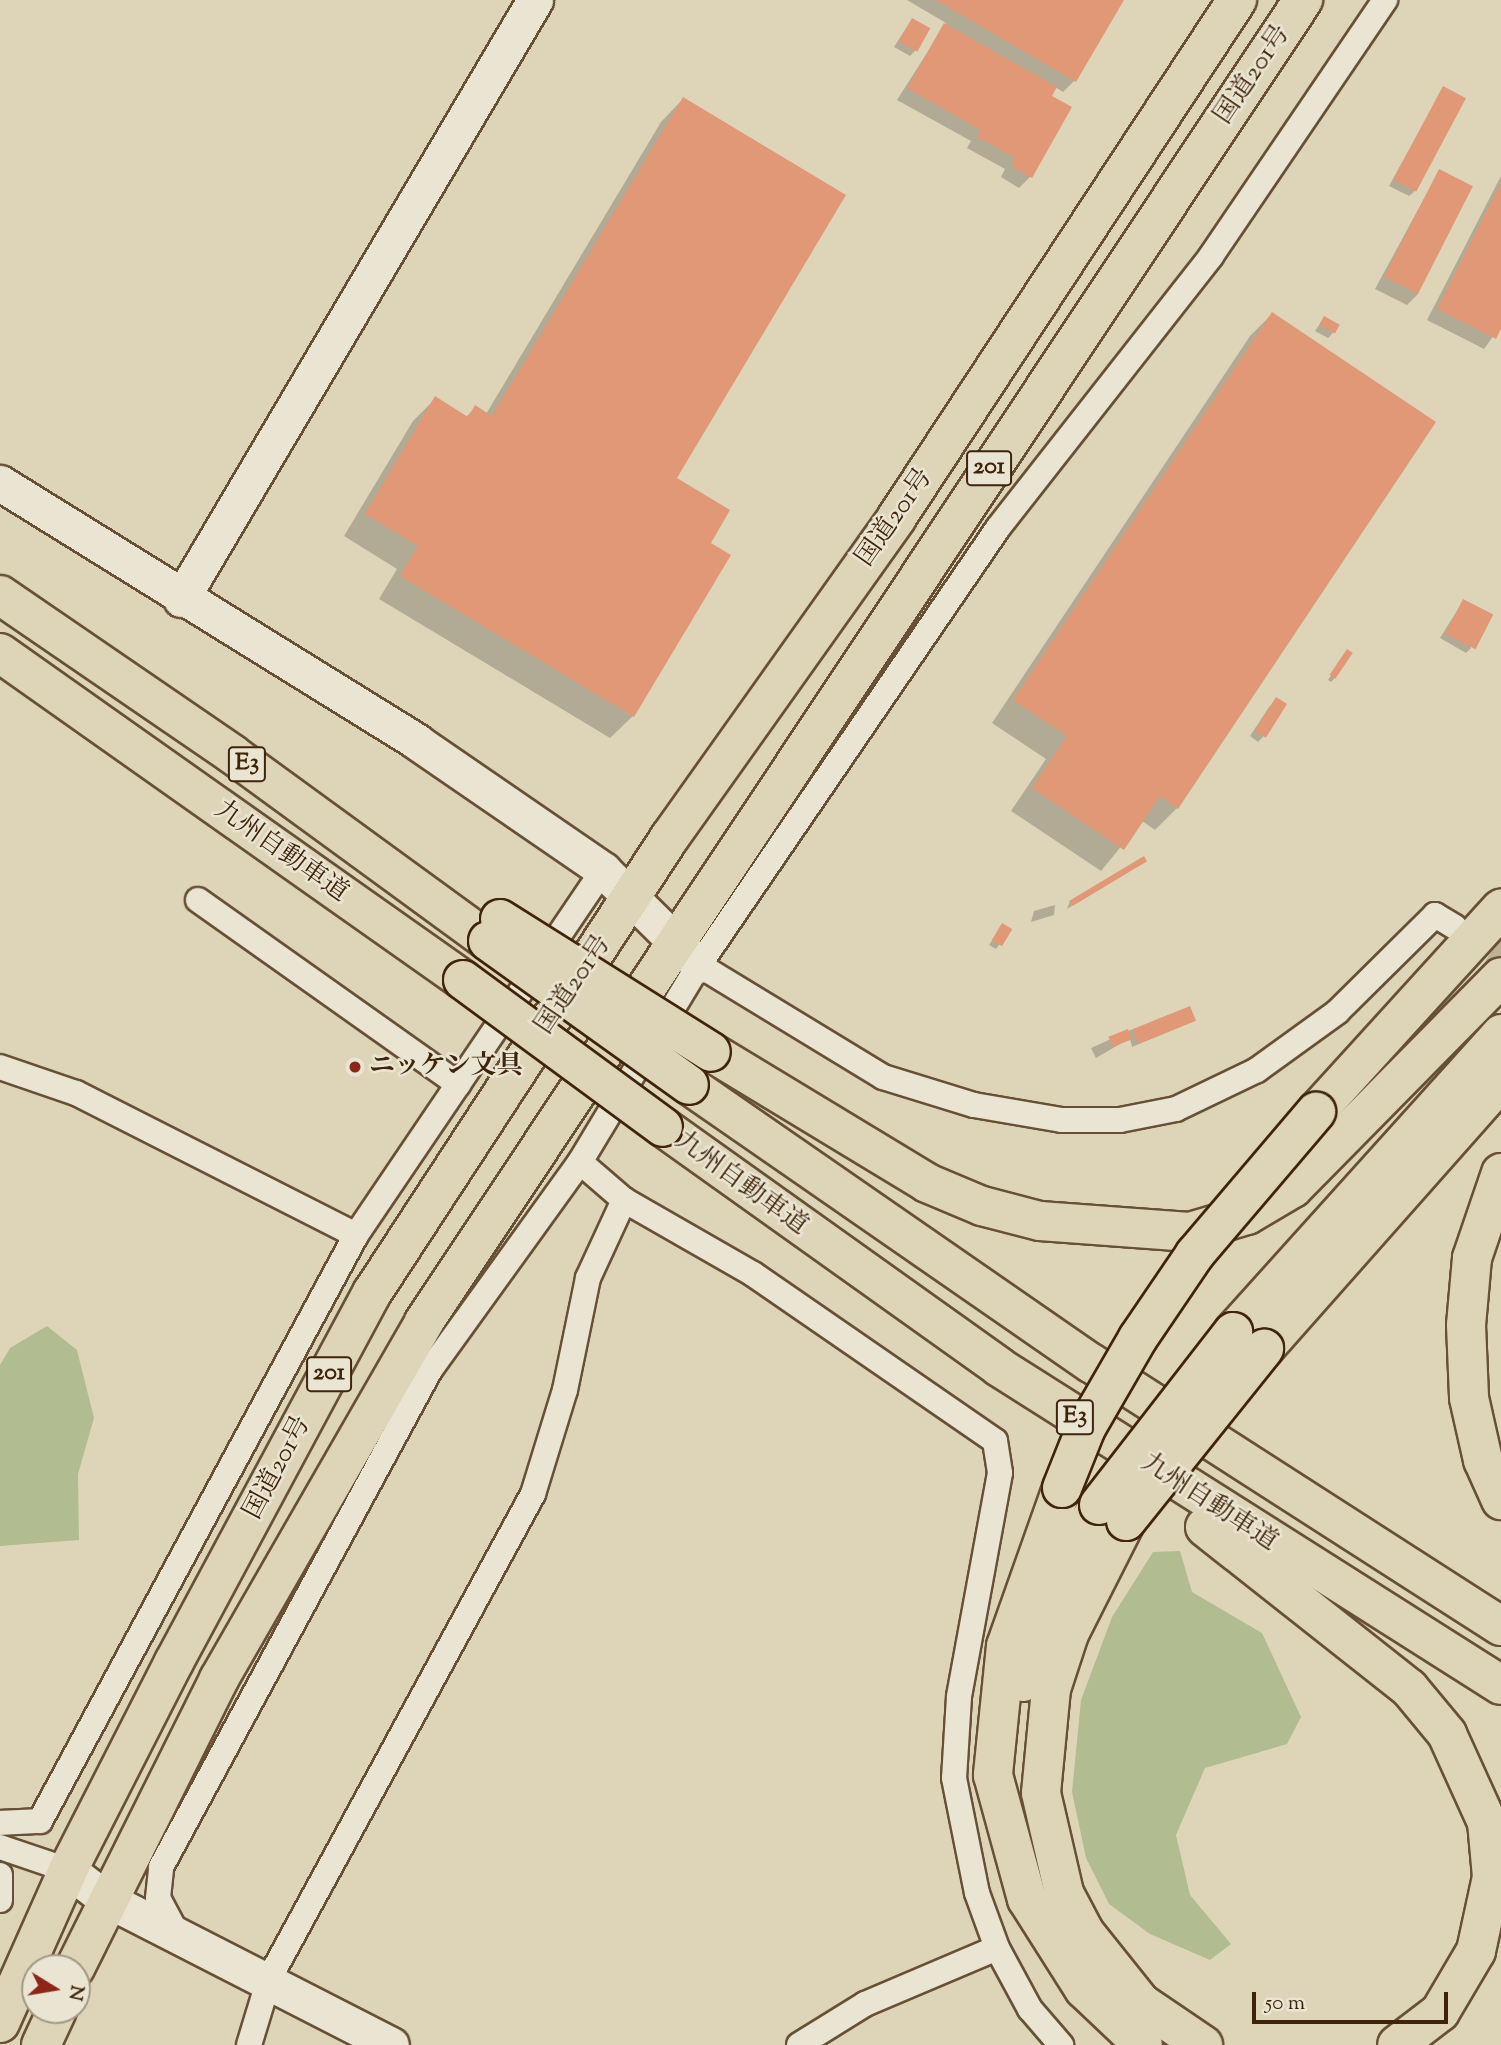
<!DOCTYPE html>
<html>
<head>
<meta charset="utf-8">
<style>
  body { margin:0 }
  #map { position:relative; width:1501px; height:2045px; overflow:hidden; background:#ded5b9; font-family:"Sorts Mill Goudy","Noto Serif JP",serif }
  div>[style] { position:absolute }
  .green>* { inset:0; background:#b1bd90 }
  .shadow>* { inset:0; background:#0003 }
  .building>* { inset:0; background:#e09877; transform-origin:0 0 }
  .street-tunnel>* { height:24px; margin-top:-12px; transform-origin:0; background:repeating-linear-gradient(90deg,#beb296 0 24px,transparent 0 36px) }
  .roads { filter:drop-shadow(2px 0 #685035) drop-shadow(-2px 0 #685035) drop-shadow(0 2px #685035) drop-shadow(0 -2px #685035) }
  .street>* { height:24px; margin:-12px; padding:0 12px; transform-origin:12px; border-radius:12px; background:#eae4d2 }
  .secondary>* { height:35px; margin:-17.5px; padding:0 17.5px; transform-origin:17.5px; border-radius:17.5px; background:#eae4d2 }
  .highway>* { height:38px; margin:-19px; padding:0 19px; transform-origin:19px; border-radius:19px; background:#ded5b9 }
  .bridges { filter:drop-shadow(2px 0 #402409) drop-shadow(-2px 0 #402409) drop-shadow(0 2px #402409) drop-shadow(0 -2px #402409) }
  .highway-bridge>* { height:38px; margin:-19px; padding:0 19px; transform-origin:19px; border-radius:19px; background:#ded5b9 }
  .dots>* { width:19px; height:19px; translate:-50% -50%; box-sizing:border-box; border:4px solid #eae4d2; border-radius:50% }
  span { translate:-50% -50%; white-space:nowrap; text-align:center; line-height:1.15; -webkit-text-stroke:5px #eae4d2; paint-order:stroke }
  .shield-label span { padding:2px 5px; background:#eae4d2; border:2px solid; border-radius:5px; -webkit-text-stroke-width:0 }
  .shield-label { font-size:24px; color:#402409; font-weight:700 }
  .street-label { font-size:26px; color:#402409 }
  .poi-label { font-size:26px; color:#402409; font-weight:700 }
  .left { translate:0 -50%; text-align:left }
  .north { position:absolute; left:21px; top:1954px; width:70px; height:70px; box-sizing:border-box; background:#eae4d2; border:2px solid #a69782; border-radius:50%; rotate:101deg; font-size:19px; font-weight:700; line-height:28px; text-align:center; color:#402409 }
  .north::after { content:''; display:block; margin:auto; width:24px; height:32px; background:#8f2418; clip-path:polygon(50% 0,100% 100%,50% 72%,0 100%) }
  .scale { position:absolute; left:1252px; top:1992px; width:196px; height:32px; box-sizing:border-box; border:4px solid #402409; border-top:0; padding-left:9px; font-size:21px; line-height:24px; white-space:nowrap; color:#402409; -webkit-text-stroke:5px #eae4d2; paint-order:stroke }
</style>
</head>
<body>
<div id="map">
  <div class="green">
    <i style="clip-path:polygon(47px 1326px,77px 1350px,94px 1418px,78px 1474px,79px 1540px,0 1546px,0 1365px,10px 1348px)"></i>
    <i style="clip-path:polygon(1180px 1551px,1192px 1592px,1262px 1633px,1301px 1717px,1287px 1744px,1205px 1768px,1176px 1835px,1190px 1895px,1231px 1944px,1210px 1960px,1150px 1934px,1109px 1904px,1086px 1858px,1072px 1792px,1081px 1700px,1112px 1617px,1153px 1552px)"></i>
  </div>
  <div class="shadow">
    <i style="clip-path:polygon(907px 0,1122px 0,1074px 81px,1063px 92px,1055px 87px,1049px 96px,1030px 177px,1019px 188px,1001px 177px,1005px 169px,967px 148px,971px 141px,897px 100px,946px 23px)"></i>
    <i style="clip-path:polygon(908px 25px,915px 51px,910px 56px,894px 47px)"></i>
    <i style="clip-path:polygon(1443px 88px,1414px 192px,1409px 196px,1389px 186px)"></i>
    <i style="clip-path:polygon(683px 99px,675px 478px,708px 543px,633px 716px,610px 738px,379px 599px,397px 569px,344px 536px,413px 421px,435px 399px,466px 417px,475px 408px,486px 414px,661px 122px)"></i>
    <i style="clip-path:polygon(1439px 171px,1418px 294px,1407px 305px,1375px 289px)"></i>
    <i style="clip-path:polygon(1501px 176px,1501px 325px,1484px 349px,1427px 320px)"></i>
    <i style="clip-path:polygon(1272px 314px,1177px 808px,1155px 830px,1142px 821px,1101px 871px,1011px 811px,1046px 759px,992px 723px,1250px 336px)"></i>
    <i style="clip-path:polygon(1324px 318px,1333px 333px,1328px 338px,1315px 331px)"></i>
    <i style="clip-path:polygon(1463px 601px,1471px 648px,1466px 653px,1440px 638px)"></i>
    <i style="clip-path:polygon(1347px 651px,1336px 677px,1331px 682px,1328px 680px)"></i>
    <i style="clip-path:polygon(1271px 704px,1263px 737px,1258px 742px,1250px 736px)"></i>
    <i style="clip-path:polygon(1144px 861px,1139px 865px,1067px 909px,1070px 901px)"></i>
    <i style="clip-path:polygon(1055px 905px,1054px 915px,1031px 922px,1034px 911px)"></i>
    <i style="clip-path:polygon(1002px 925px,1010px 930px,996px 949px,989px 945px)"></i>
    <i style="clip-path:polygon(1194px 1021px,1132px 1047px,1130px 1038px,1096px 1058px,1091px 1048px,1133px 1029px)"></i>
  </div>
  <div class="building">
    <i style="clip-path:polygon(936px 0,1124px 0,1076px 82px)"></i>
    <i style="left:912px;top:18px;width:21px;height:27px;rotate:29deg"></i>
    <i style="clip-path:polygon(944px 23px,1057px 87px,1052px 96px,1072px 107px,1032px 178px,1011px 166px,1015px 158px,977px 137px,980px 130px,907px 88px)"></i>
    <i style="left:1443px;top:86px;width:26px;height:106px;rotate:28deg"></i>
    <i style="clip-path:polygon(683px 97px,846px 195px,677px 478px,730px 510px,711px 543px,731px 555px,634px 717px,400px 576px,418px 546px,365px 514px,435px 396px,468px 417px,475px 405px,492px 416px)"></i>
    <i style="left:1439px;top:169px;width:38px;height:121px;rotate:27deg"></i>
    <i style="clip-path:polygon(1501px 183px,1501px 329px,1496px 339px,1437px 309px)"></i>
    <i style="clip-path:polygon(1272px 312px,1436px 422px,1178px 809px,1160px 796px,1124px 850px,1032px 788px,1067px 736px,1013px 700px)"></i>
    <i style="left:1324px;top:316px;width:18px;height:10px;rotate:29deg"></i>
    <i style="left:1463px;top:599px;width:34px;height:39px;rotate:27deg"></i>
    <i style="left:1347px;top:649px;width:7px;height:31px;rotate:34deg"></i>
    <i style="left:1276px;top:697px;width:13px;height:40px;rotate:32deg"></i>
    <i style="left:1144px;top:856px;width:6px;height:87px;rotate:59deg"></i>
    <i style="left:1002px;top:923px;width:12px;height:20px;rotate:31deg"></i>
    <i style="left:1190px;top:1006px;width:16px;height:62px;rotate:68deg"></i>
    <i style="left:1128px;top:1029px;width:11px;height:21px;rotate:68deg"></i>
  </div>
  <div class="street-tunnel">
    <i style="left:1462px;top:931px;width:46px;rotate:32.7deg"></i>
  </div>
  <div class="roads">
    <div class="street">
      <i style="left:198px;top:900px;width:319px;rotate:35.3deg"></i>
      <i style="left:699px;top:965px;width:215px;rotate:31.3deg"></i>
      <i style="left:883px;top:1077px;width:95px;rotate:17.1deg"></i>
      <i style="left:974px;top:1105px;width:89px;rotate:9.7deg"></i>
      <i style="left:1062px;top:1120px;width:58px"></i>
      <i style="left:1120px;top:1120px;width:57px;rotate:-11.1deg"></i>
      <i style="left:1176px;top:1109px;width:90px;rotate:-25.7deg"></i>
      <i style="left:1257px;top:1070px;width:99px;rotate:-35.9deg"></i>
      <i style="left:1337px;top:1012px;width:138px;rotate:-44.7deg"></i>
      <i style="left:1435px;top:915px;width:23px;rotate:31deg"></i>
      <i style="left:0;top:1067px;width:80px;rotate:18.9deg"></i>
      <i style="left:76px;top:1093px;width:314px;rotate:26.9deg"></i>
      <i style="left:580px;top:1162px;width:58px;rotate:40.8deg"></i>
      <i style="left:624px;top:1200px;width:149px;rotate:29.8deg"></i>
      <i style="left:753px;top:1274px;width:294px;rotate:34.6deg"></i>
      <i style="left:995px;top:1441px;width:32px;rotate:81deg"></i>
      <i style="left:1000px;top:1473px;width:228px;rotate:100.4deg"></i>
      <i style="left:959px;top:1697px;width:81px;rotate:93.5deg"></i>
      <i style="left:954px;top:1778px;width:117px;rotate:78.7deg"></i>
      <i style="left:977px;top:1893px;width:59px;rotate:70deg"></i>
      <i style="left:997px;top:1948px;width:69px;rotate:61.6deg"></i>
      <i style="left:1030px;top:2009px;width:48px;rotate:49.3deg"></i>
      <i style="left:0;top:1823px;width:40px;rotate:-2.9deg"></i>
      <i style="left:40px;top:1821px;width:666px;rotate:-61.66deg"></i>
      <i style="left:356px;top:1235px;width:441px;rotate:-55.9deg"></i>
      <i style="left:0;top:1847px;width:72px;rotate:18.7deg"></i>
      <i style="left:0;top:1875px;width:25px;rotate:90deg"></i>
      <i style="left:175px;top:1930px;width:36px;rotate:-118deg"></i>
      <i style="left:158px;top:1898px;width:31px;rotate:-84deg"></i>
      <i style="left:161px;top:1867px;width:565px;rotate:-61.58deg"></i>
      <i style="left:430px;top:1370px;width:256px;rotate:-54.2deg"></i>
      <i style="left:580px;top:1162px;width:230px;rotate:-58.9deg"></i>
      <i style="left:699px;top:965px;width:529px;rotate:-55.62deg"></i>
      <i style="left:998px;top:528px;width:345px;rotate:-51.9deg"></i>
      <i style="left:1211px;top:256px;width:310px;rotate:-55.8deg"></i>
      <i style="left:249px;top:2045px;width:69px;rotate:-73.1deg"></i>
      <i style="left:269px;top:1979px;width:552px;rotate:-61.44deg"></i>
      <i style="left:533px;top:1494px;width:109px;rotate:-72.9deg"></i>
      <i style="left:565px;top:1390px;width:114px;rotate:-78.4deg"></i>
      <i style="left:588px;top:1278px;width:86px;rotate:-65.2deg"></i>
      <i style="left:799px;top:2045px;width:78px;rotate:-31.8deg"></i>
      <i style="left:865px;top:2004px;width:143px;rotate:-23deg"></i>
    </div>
    <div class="secondary">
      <i style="left:0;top:483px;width:491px;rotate:31.8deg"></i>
      <i style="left:417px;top:742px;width:226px;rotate:34.5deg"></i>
      <i style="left:603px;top:870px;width:135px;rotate:44.7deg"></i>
      <i style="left:181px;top:599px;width:696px;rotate:-59.42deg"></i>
      <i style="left:68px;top:1870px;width:48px;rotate:37.3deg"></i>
      <i style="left:106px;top:1899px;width:320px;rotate:27.1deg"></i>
    </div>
    <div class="highway">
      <i style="left:0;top:595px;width:281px;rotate:34.4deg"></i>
      <i style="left:232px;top:754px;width:317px;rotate:36.1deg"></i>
      <i style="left:0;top:653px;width:567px;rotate:35.23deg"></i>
      <i style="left:711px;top:1052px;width:253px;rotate:31.2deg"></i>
      <i style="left:927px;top:1183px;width:60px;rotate:22.7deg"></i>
      <i style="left:982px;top:1206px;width:60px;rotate:14.5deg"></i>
      <i style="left:1040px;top:1221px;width:150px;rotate:4.2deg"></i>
      <i style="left:1190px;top:1232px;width:59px;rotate:-16.6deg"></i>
      <i style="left:1247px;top:1215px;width:53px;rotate:-30.4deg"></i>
      <i style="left:1293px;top:1188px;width:296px;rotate:-45.4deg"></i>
      <i style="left:689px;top:1085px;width:489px;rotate:34.7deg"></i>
      <i style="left:1091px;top:1363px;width:487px;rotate:32.7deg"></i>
      <i style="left:1316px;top:1112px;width:275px;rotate:-47.7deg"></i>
      <i style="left:663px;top:1127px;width:413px;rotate:35.5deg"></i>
      <i style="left:999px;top:1367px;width:594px;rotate:32.35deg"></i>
      <i style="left:1501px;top:1173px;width:90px;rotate:108.8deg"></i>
      <i style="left:1472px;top:1258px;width:67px;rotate:95.1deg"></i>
      <i style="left:1466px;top:1325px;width:73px;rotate:87.6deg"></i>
      <i style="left:1469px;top:1398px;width:64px;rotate:77.3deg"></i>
      <i style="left:1483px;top:1460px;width:44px;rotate:65.8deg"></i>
      <i style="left:1233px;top:1332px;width:401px;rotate:-48deg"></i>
      <i style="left:1264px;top:1349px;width:358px;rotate:-48.5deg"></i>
      <i style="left:1062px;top:1488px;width:168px;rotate:109.5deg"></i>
      <i style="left:1006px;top:1646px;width:130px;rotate:95.8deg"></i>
      <i style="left:993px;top:1775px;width:129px;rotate:74.7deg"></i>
      <i style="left:1027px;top:1899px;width:107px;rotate:57.7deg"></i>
      <i style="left:1084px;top:1989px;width:81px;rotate:43.5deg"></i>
      <i style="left:1126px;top:1521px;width:127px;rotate:116.8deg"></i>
      <i style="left:1069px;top:1634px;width:58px;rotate:108.1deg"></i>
      <i style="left:1051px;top:1689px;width:104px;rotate:95.5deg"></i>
      <i style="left:1041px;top:1793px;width:103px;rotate:77deg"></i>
      <i style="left:1064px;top:1893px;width:45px;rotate:62.3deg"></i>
      <i style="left:1085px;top:1933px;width:90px;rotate:51.3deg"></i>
      <i style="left:1141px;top:2003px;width:75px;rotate:34.1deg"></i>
      <i style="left:1205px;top:1527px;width:260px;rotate:38.3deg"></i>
      <i style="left:1409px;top:1688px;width:60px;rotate:50.4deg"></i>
      <i style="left:1447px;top:1734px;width:97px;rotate:65.6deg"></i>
      <i style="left:1487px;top:1822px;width:55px;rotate:84.8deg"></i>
      <i style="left:1492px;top:1877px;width:76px;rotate:102.2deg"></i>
      <i style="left:1476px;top:1951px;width:71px;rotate:120.5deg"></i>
      <i style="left:1440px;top:2012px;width:54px;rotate:142.5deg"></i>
      <i style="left:1023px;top:1682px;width:112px;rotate:-72.4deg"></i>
      <i style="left:1057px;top:1575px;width:82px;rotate:-59deg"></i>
      <i style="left:75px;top:1968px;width:323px;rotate:-63.5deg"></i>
      <i style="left:219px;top:1679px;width:412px;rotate:-60.1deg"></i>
      <i style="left:424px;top:1322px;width:1588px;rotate:-56.38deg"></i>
      <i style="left:0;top:2023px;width:167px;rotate:-66deg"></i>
      <i style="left:68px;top:1870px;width:233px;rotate:-63deg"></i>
      <i style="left:174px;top:1662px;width:419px;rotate:-61.8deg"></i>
      <i style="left:372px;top:1293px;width:545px;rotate:-56.84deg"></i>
      <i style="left:670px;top:837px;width:392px;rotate:-54.6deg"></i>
      <i style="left:897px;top:517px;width:619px;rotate:-56.67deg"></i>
      <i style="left:41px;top:2045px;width:38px;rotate:-65deg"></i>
    </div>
  </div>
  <div class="bridges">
    <div class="highway-bridge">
      <i style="left:500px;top:919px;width:249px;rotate:32.2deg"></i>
      <i style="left:488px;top:941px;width:247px;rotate:35.6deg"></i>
      <i style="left:463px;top:980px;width:248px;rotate:36.3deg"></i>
      <i style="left:1062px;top:1488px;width:65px;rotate:-68.2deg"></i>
      <i style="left:1086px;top:1428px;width:104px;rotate:-60deg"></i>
      <i style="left:1138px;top:1338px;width:102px;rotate:-55.8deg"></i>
      <i style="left:1195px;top:1254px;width:187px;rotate:-49.6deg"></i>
      <i style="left:1099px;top:1505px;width:219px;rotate:-52.2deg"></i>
      <i style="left:1126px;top:1521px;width:221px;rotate:-51.3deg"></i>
    </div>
  </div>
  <div class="dots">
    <i style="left:355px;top:1067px;background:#8f2418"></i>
  </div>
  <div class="shield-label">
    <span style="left:989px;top:468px">201</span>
    <span style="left:247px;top:764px">E3</span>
    <span style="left:329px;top:1374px">201</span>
    <span style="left:1075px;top:1417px">E3</span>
  </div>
  <div class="street-label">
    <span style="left:1253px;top:75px;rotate:-56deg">国道201号</span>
    <span style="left:895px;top:518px;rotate:-55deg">国道201号</span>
    <span style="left:281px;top:852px;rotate:35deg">九州自動車道</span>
    <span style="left:574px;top:985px;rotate:-56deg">国道201号</span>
    <span style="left:741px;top:1184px;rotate:36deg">九州自動車道</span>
    <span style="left:278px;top:1468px;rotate:-62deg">国道201号</span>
    <span style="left:1209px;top:1503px;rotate:33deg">九州自動車道</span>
  </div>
  <div class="poi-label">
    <span class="left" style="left:369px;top:1067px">ニッケン文具</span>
  </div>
  <div class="north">N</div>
  <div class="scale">50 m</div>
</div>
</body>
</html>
